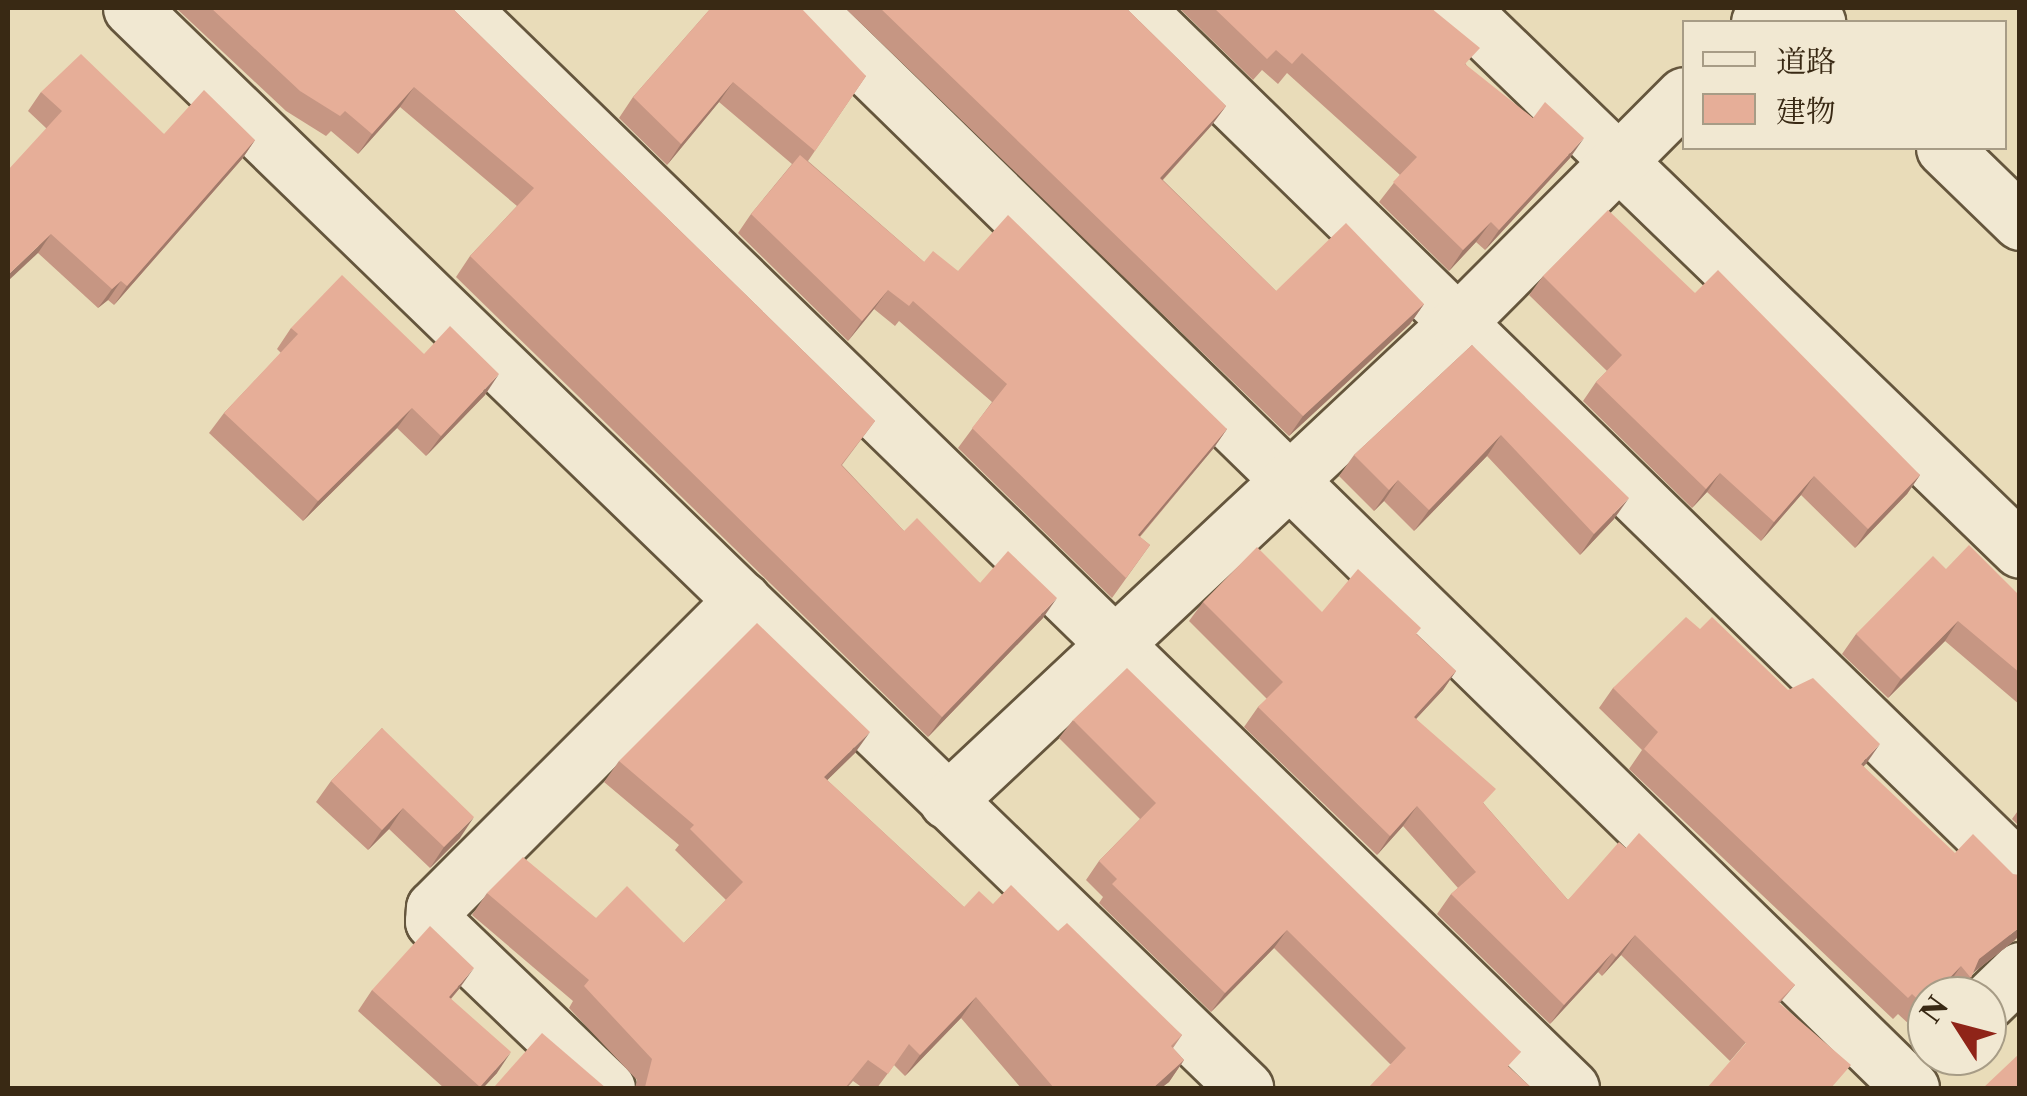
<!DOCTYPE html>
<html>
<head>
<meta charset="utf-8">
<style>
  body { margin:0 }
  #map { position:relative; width:2027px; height:1096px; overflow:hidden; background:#e9dcb9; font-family:"Libre Caslon Text","Noto Serif JP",serif }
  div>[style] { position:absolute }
  .roads { filter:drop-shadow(2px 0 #65563d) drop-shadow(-2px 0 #65563d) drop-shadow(0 2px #65563d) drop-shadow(0 -2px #65563d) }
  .minor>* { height:55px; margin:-27.5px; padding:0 27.5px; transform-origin:27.5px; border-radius:27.5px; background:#f1e8d2 }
  .wall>* { inset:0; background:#c69683 }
  .shaded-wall>* { inset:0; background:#a17a6a }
  .building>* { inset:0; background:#e6ae98 }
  span { translate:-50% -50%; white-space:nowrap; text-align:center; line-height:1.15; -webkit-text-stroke:10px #f1e8d2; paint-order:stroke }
  .frame { position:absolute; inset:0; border:10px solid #392914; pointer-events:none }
  .legend { position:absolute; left:1682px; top:20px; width:325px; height:130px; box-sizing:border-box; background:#f1e8d2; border:2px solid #a79c86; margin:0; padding:12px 18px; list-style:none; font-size:30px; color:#392914 }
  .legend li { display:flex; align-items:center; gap:20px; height:50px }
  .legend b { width:50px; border:2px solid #a79c86 }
  .north { position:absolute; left:1907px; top:976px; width:100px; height:100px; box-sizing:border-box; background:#f1e8d2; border:2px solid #a79c86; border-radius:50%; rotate:306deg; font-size:28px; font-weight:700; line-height:40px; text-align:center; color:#392914 }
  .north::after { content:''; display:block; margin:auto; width:35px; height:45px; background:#8f2418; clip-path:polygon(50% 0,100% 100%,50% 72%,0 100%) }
</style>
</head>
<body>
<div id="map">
  <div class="roads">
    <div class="minor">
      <i style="left:131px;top:8px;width:1552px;rotate:44.11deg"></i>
      <i style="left:461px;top:8px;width:1549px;rotate:44.22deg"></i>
      <i style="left:806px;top:8px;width:1545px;rotate:44.34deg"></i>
      <i style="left:1135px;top:8px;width:1236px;rotate:44.28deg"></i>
      <i style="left:1460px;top:8px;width:779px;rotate:44.06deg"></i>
      <i style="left:1802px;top:8px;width:21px;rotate:43deg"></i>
      <i style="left:1759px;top:22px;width:21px;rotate:-41deg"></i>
      <i style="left:1944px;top:148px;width:106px;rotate:44.2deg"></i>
      <i style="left:947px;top:801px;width:700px;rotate:-43.15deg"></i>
      <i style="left:1458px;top:322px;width:320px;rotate:-45.1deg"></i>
      <i style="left:1987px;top:1002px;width:46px;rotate:-44.1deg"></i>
      <i style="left:607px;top:1088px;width:241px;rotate:-136.2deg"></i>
      <i style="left:433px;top:921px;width:13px;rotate:-86deg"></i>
      <i style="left:434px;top:908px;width:436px;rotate:-45deg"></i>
    </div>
  </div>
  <div class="wall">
    <i style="clip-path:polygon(176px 8px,452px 8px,875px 421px,842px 465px,904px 531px,980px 583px,1043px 618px,928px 737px,456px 277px,470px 256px,517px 206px,400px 107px,358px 154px,331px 131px,326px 136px,286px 111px)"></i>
    <i style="clip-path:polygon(711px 8px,866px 76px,808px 161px,924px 262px,958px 271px,1227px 429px,1213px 449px,1140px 537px,1150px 545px,1112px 598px,958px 448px,992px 402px,899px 321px,895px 326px,874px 309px,848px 341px,738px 233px,751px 214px,792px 164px,719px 102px,667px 165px,619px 118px,633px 97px)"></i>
    <i style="clip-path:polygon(845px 8px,1126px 8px,1226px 106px,1211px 126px,1163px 180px,1276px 291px,1424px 304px,1410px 324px,1289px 436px)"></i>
    <i style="clip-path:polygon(1179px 8px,1431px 8px,1467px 66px,1570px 158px,1485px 250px,1476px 242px,1449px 271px,1379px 202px,1400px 175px,1287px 73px,1278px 84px,1262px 70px,1253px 80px)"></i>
    <i style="clip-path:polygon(41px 92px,164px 134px,255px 140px,242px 159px,114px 305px,108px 300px,98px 308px,38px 253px,46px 128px,28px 111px)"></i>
    <i style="clip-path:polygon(1543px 276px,1695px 293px,1920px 475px,1907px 494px,1855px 548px,1801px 495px,1761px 541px,1707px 492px,1692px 508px,1583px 401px,1596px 382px,1607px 371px,1529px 295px)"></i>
    <i style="clip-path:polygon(291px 328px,424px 354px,485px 395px,426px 456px,397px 428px,303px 521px,209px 433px,224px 413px,281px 353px,277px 349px)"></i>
    <i style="clip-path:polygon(1472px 345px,1614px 519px,1580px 555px,1487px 456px,1414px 531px,1384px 501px,1374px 511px,1339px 476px,1354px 455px)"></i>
    <i style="clip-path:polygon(1946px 569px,2020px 596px,2020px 705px,1945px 641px,1888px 698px,1842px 654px,1856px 634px)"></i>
    <i style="clip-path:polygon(1203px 602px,1322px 612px,1417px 634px,1456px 671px,1443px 690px,1416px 719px,1485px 805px,1568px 900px,1626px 848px,1795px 985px,1730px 1061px,1621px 955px,1602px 976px,1598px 972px,1550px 1024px,1437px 914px,1451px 894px,1458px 888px,1403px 826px,1377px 855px,1244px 727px,1258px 707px,1267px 699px,1189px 621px)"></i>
    <i style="clip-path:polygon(1700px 629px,1864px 767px,2015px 940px,1973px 973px,1958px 996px,1955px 996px,1947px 986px,1910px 1025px,1898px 1014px,1893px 1019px,1629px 769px,1642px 750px,1599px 708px,1613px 688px)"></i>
    <i style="clip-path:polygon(1073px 720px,1521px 1052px,1390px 1064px,1274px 948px,1211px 1012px,1099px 903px,1103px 897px,1086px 880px,1099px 861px,1140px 819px,1059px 738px)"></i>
    <i style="clip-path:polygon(382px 728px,460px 838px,430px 868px,389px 829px,368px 850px,316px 802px,331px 781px)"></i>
    <i style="clip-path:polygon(855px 753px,827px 780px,964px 907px,993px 904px,1058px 931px,1182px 1035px,1173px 1048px,1184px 1060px,1169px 1082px,1161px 1088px,1021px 1088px,961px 1018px,905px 1076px,894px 1065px,877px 1088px,863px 1088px,853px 1081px,847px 1088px,635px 1088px,637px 1080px,569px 1008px,573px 1001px,472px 915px,487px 893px,596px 918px,684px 943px,726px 900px,675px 850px,679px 845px,604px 782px,619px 761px)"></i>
    <i style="clip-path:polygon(2020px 808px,2020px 827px,2012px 819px)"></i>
    <i style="clip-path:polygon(459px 989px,451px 999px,497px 1073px,483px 1088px,444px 1088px,358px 1011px,372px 990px)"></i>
  </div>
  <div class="shaded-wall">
    <i style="clip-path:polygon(733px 82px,719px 102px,667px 165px,681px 144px)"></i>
    <i style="clip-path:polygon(414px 87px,400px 107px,358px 154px,372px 134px)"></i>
    <i style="clip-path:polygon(1226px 106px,1211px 126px,1146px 198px,1160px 178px)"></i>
    <i style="clip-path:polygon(1584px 138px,1570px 158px,1485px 250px,1499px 230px)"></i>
    <i style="clip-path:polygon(255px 140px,242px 159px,114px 305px,127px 286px)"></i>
    <i style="clip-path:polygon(1491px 222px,1476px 242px,1449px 271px,1463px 250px)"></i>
    <i style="clip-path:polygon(51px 234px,38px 253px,8px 281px,8px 275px)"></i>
    <i style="clip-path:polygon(121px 281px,108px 300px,98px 308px,112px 289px)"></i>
    <i style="clip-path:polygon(888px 290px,874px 309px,848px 341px,862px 321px)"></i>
    <i style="clip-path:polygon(1424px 304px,1410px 324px,1289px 436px,1303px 416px)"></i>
    <i style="clip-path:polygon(499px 374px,485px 395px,426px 456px,441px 436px)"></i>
    <i style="clip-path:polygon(412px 408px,397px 428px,303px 521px,318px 501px)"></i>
    <i style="clip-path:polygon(1227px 429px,1213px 449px,1124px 555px,1138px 535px)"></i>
    <i style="clip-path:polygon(1501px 435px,1487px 456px,1414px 531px,1429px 510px)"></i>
    <i style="clip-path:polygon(1720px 473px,1707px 492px,1692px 508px,1706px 489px)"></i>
    <i style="clip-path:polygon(1920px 475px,1907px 494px,1855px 548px,1868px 529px)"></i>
    <i style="clip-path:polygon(1814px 476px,1801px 495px,1761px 541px,1774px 522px)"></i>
    <i style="clip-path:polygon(1398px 480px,1384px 501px,1374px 511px,1389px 490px)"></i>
    <i style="clip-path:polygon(1629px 498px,1614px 519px,1580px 555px,1594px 534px)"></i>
    <i style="clip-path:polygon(1057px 598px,1043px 618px,928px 737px,942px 717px)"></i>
    <i style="clip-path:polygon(1958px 621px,1945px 641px,1888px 698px,1901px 679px)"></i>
    <i style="clip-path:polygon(1456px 671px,1443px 690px,1400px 736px,1414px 717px)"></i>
    <i style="clip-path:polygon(870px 732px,855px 753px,809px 798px,824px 777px)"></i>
    <i style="clip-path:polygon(1880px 744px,1866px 764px,1846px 784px,1861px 764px)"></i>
    <i style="clip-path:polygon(1417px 806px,1403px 826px,1377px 855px,1390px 836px)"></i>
    <i style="clip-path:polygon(403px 808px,389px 829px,368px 850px,382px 830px)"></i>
    <i style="clip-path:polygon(474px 817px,460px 838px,430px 868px,444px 847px)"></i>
    <i style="clip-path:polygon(2020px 927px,2020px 935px,2015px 940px,1969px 976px,1979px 959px)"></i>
    <i style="clip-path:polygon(1287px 930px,1274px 948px,1211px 1012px,1225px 993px)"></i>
    <i style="clip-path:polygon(1635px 935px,1621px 955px,1602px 976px,1616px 957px)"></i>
    <i style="clip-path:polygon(1612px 953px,1598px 972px,1550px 1024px,1564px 1005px)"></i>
    <i style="clip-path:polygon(1961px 966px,1947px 986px,1938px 996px,1932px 996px)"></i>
    <i style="clip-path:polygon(474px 968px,459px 989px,434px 1018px,449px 997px)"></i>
    <i style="clip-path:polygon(976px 997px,961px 1018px,905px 1076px,920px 1055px)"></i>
    <i style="clip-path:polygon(1927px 1002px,1927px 1007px,1910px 1025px,1924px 1005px)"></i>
    <i style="clip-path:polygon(511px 1052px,497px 1073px,483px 1088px,479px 1088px)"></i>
    <i style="clip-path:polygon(1184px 1060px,1169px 1082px,1161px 1088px,1153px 1088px)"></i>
  </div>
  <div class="building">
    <i style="clip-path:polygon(211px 8px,452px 8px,875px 421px,841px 465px,904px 531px,917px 518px,980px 583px,1008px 551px,1057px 598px,942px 717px,470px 256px,534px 188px,414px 87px,372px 134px,345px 111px,340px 116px,300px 91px)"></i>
    <i style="clip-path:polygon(711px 8px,801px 8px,866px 76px,815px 151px,733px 82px,681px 144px,633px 97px)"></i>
    <i style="clip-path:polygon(880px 8px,1126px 8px,1226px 106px,1160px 178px,1276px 291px,1346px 223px,1424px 304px,1303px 416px)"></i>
    <i style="clip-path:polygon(1214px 8px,1431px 8px,1480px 48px,1465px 64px,1533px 118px,1545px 102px,1584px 138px,1499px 230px,1491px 222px,1463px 250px,1393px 182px,1417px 157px,1302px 53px,1292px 64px,1276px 50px,1267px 59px)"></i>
    <i style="clip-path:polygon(81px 54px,164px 134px,204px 90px,255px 140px,127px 286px,121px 281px,112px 289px,51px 234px,8px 275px,8px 170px,62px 111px,41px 92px)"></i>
    <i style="clip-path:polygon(800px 155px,924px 262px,933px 251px,958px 271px,1008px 215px,1227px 429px,1138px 535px,1150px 545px,1126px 578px,972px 428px,1007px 384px,913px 301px,909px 306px,888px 290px,862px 321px,751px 214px)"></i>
    <i style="clip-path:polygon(1608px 210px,1695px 293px,1718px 270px,1920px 475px,1868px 529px,1814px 476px,1774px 522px,1720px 473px,1706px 489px,1596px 382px,1622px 355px,1543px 276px)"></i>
    <i style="clip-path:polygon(342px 275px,424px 354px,450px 326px,499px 374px,441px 436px,412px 408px,318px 501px,224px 413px,298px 334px,291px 328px)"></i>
    <i style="clip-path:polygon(1472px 345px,1629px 498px,1594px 534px,1501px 435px,1429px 510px,1398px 480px,1389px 490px,1354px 455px)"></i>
    <i style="clip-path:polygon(1969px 545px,2020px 596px,2020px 673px,1958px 621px,1901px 679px,1856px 634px,1933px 556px,1946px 569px)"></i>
    <i style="clip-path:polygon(1257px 547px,1322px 612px,1358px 569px,1421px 628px,1416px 634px,1456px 671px,1414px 717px,1496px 789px,1483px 803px,1568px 900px,1619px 842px,1626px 848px,1639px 833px,1795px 985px,1778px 1002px,1851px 1065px,1831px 1088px,1707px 1088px,1746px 1043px,1635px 935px,1616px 957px,1612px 953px,1564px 1005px,1451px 894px,1476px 872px,1417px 806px,1390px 836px,1258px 707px,1283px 682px,1203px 602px)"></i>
    <i style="clip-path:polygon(1686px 617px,1700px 629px,1712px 617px,1788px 690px,1813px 678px,1880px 744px,1861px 764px,1955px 853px,1973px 834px,2013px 874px,2020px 875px,2020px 927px,1979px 959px,1971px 978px,1961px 966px,1932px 996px,1927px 996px,1927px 1002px,1924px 1005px,1912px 994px,1908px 998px,1644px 749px,1658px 732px,1613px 688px)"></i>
    <i style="clip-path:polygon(757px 623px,870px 732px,824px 777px,964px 907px,979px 891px,993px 904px,1011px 885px,1058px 931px,1067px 923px,1182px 1035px,1171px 1046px,1184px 1060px,1153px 1088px,1054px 1088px,976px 997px,920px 1055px,909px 1044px,888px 1074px,868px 1060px,845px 1088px,642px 1088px,645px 1087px,652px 1059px,584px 986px,589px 980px,487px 893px,523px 857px,596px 918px,627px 886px,684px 943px,743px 882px,690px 829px,694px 825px,619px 761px)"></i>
    <i style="clip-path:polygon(1127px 668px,1521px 1052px,1508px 1066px,1532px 1088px,1368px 1088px,1406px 1048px,1287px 930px,1225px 993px,1112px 884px,1117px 879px,1099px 861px,1156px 803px,1073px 720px)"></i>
    <i style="clip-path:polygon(382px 728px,474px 817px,444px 847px,403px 808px,382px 830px,331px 781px)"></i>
    <i style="clip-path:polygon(430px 926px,474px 968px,449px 997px,511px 1052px,480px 1087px,372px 990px)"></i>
    <i style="clip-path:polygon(542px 1033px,606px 1088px,498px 1088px,495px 1086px)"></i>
    <i style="clip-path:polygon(2020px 1053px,2020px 1088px,1983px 1088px)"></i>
  </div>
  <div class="frame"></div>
  <ul class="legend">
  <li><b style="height:12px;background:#f1e8d2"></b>道路</li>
  <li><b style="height:28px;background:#e6ae98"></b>建物</li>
  </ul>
  <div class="north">N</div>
</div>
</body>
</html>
